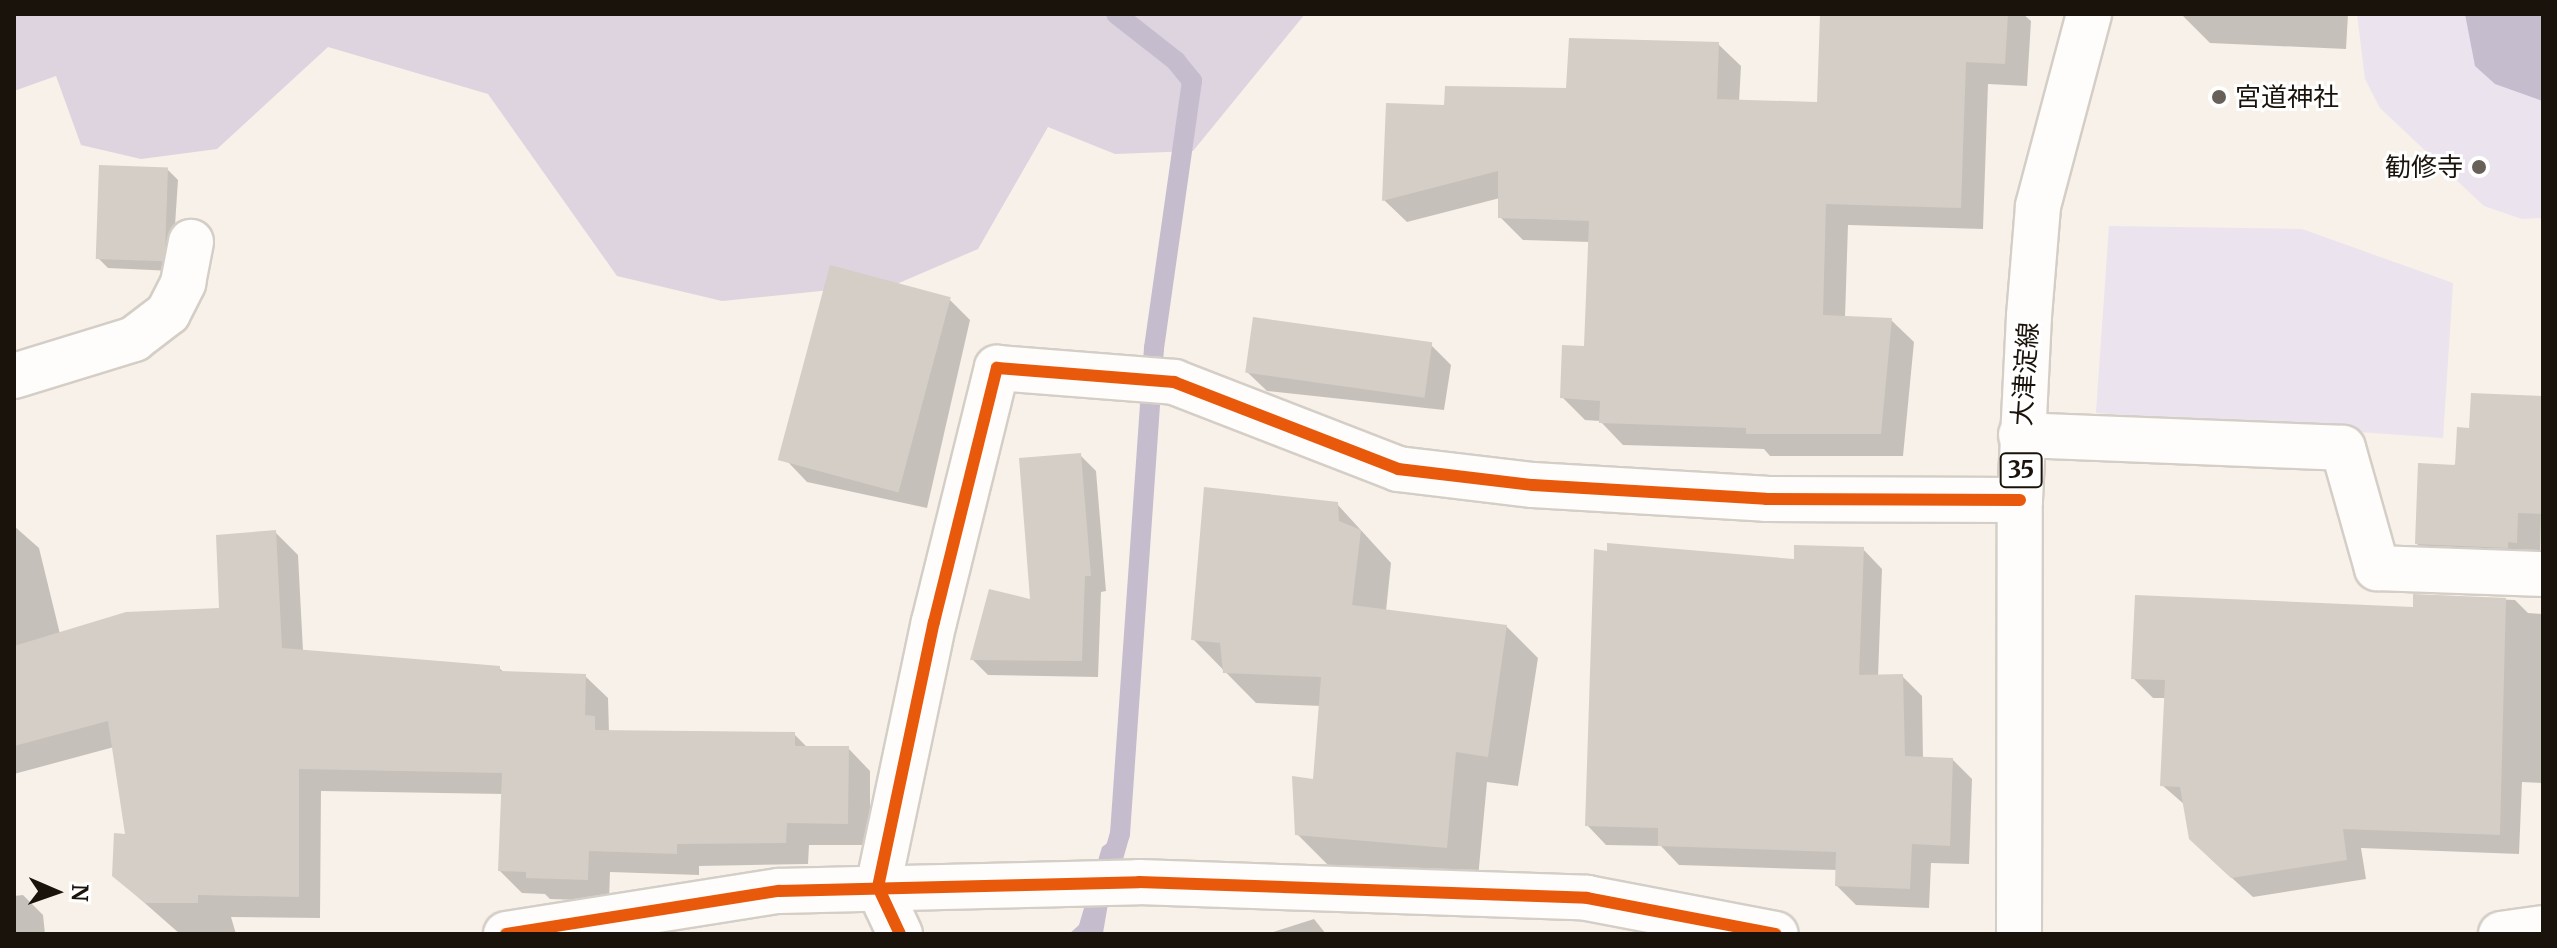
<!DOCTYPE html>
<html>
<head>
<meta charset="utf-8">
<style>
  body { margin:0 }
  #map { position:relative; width:2557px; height:948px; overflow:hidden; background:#f7f1e9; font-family:Merriweather,"Noto Sans JP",serif }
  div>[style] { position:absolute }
  .green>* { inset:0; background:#ebe3ee }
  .forest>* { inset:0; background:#ddd4e0 }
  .water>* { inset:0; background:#c5bccd }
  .shadow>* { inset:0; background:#0003 }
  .stream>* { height:20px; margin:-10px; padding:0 10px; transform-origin:10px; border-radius:10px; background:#c5bccd }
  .building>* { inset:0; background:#d4cec6; transform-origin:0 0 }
  .roads { filter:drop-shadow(2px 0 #d4cec6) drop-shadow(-2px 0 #d4cec6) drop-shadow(0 2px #d4cec6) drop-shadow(0 -2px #d4cec6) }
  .minor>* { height:44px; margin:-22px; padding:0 22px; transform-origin:22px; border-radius:22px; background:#fefdfc }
  .tertiary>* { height:44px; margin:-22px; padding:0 22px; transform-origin:22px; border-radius:22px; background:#fefdfc }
  .primary>* { height:44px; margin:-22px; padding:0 22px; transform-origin:22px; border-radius:22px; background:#fefdfc }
  .cycleway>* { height:12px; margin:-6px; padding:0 6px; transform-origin:6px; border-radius:6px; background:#e8590c }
  .dots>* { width:22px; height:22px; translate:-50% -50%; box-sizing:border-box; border:4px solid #fff; border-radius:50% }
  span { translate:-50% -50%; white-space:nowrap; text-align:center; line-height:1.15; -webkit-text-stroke:6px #fff; paint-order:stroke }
  .shield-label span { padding:2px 6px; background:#fff; border:2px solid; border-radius:6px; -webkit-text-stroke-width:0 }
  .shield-label { font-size:24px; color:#1a130b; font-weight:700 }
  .poi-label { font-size:26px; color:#1a130b }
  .left { translate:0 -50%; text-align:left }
  .right { translate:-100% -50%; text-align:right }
  .street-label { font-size:26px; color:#1a130b }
  .frame { position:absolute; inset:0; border:16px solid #1a130b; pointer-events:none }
  .north { position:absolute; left:16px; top:852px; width:80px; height:80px; -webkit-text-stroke:6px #fff; paint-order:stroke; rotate:92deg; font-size:22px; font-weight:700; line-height:32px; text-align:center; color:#1a130b }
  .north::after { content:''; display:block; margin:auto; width:28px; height:36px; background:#1a130b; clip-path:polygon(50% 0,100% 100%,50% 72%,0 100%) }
</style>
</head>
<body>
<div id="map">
  <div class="green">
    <i style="clip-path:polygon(2357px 14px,2543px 14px,2543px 218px,2522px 219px,2484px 206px,2380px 108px,2365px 79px)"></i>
    <i style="clip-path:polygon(2109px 226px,2302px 229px,2453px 283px,2443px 438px,2096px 413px)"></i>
  </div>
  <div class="forest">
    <i style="clip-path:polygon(14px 14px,1305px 14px,1193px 151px,1115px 154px,1048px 127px,978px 249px,899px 283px,722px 301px,617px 276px,488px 94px,328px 47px,217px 149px,141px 159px,81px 145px,56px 76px,14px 91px)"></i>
  </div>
  <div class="water">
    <i style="clip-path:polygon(2465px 14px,2543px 14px,2543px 101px,2495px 84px,2475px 66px)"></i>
    <i style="clip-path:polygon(1120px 834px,1103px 933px,1069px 934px,1079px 925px,1102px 847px)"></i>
  </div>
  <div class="shadow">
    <i style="clip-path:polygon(1822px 14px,2023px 14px,2031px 21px,2027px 86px,1988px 84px,1983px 229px,1848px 225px,1845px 318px,1891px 320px,1914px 342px,1903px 456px,1770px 456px,1764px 449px,1623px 445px,1600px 421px,1585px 420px,1562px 397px,1586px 348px,1590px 242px,1523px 240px,1500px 217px,1500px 198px,1407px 222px,1384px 200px,1446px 107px,1568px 90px,1718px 44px,1741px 66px,1739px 102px,1819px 104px)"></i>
    <i style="clip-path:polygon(2348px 14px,2346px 49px,2210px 43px,2183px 16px)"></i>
    <i style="clip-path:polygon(167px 169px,178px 180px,172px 271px,108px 268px,98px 258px)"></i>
    <i style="clip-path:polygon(950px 300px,970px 320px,927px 508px,807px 482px,787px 461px)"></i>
    <i style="clip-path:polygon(1431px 345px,1451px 365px,1444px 410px,1267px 391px,1246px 371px)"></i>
    <i style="clip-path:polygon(2543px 398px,2540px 571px,2441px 567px,2417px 544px,2471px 430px)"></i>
    <i style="clip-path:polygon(1080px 455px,1096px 471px,1106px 591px,1101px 592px,1098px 677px,988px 675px,972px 659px,1032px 602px)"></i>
    <i style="clip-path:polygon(1337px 504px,1391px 563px,1386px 611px,1507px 627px,1538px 658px,1518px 786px,1487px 782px,1478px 878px,1328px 865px,1297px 834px,1315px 782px,1321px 706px,1256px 703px,1193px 639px)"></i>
    <i style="clip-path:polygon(14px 526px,39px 548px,60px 634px,221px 610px,275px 532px,298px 555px,303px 651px,499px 668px,505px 673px,585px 676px,608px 698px,609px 732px,794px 734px,808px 748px,848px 748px,870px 771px,870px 845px,809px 845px,808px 864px,699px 866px,699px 875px,610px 872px,609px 901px,550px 899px,545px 894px,522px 893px,500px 871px,503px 794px,321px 791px,320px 918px,231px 917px,236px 934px,180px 934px,114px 876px,127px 836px,114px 747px,14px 774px)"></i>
    <i style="clip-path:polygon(1863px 549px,1882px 569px,1878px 677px,1902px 676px,1922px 696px,1923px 759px,1953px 760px,1972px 779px,1969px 864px,1931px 863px,1929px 908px,1856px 905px,1837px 886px,1837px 870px,1679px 865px,1661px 846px,1606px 845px,1587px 825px,1796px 561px)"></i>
    <i style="clip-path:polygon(2415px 596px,2515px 600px,2528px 613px,2543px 614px,2543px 783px,2522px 782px,2519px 854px,2361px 848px,2366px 879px,2253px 897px,2211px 859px,2185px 805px,2162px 785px,2166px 698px,2153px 698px,2133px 678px,2415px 609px)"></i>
    <i style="clip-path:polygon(23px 895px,43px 915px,45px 934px,14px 934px,14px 896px)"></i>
    <i style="clip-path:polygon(1314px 919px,1326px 934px,1267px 934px)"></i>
  </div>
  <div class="stream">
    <i style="left:1113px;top:858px;width:25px;rotate:-74deg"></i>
    <i style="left:1120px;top:834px;width:487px;rotate:-86deg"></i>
    <i style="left:1154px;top:348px;width:270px;rotate:-81.9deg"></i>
    <i style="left:1192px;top:81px;width:26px;rotate:-129deg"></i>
    <i style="left:1176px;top:61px;width:76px;rotate:-141.9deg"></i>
  </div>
  <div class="building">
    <i style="clip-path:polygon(1820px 14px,2008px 14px,2005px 64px,1966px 62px,1961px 208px,1826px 204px,1823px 315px,1892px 318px,1881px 434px,1746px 434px,1746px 428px,1599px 423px,1600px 401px,1560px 398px,1562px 345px,1584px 346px,1589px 221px,1498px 218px,1498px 171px,1382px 201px,1386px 103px,1444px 105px,1445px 86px,1566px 88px,1569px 38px,1719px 42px,1717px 99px,1817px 102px)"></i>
    <i style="left:99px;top:165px;width:69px;height:94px;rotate:2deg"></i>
    <i style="left:830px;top:265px;width:125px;height:202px;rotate:15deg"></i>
    <i style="left:1253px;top:317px;width:181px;height:56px;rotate:8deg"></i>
    <i style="clip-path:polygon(2471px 393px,2543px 396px,2543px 514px,2518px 513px,2517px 543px,2508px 542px,2508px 548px,2415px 544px,2418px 463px,2455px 465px,2457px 427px,2469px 428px)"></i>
    <i style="clip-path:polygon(1081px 453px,1091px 576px,1085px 576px,1082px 661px,970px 660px,989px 589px,1030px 599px,1019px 458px)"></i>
    <i style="clip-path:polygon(1204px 487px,1338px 502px,1339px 521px,1361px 530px,1352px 605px,1507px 625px,1488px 757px,1456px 752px,1447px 848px,1295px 835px,1292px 776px,1313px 779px,1321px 677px,1223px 673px,1220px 643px,1191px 640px)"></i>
    <i style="clip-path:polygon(276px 530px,282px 648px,500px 666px,500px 671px,586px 674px,585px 715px,595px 716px,595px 730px,795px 732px,795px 746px,849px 746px,848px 824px,787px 823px,786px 843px,677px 844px,677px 854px,589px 851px,588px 880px,526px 878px,526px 872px,498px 871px,502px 773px,299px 769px,299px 897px,198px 895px,198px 903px,145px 903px,112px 876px,114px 833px,125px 834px,108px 721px,14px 746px,14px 646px,126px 612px,219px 608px,216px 535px)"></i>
    <i style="clip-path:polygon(1607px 543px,1794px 559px,1794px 545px,1864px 547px,1859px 675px,1903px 674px,1905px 756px,1953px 758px,1950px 846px,1912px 844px,1910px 889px,1835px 886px,1836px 852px,1658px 846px,1658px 828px,1585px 826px,1594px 549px,1607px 551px)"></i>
    <i style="clip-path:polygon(2413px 594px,2506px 598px,2500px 835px,2343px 829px,2347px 860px,2231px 878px,2189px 839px,2180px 787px,2160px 786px,2165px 680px,2131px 679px,2135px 595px,2413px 607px)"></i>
  </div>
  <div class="roads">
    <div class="minor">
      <i style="left:14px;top:376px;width:126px;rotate:-17.1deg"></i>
      <i style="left:134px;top:339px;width:43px;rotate:-37.4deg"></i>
      <i style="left:168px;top:313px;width:34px;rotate:-63deg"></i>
      <i style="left:183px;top:283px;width:42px;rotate:-79deg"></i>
      <i style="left:2021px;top:435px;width:322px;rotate:2.3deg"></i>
      <i style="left:2343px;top:448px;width:125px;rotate:74.2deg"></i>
      <i style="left:2377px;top:568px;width:166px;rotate:2.1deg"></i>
      <i style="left:900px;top:934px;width:52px;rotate:-115.1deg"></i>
      <i style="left:878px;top:887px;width:271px;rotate:-78.1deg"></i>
      <i style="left:934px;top:622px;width:262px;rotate:-76.1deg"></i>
      <i style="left:997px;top:368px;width:178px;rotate:4.5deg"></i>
      <i style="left:1174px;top:382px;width:240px;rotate:21.2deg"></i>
      <i style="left:1398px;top:469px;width:136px;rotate:6.8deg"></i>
      <i style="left:1533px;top:485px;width:233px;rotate:3.4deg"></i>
      <i style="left:1766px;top:499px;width:254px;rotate:0.2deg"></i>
    </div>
    <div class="tertiary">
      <i style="left:506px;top:934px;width:276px;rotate:-9deg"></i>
      <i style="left:779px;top:891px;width:360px;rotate:-1.4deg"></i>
      <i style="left:1139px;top:882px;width:448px;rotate:2deg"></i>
      <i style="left:1587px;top:898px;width:192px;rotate:10.8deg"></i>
    </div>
    <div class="primary">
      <i style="left:2019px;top:934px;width:434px;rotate:-89.9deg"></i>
      <i style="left:2020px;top:500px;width:184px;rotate:-87.2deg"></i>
      <i style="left:2029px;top:316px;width:110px;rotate:-85.3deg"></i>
      <i style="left:2038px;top:206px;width:199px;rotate:-75.1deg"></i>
      <i style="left:2501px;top:934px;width:42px;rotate:-8.1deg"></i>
    </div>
  </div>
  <div class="cycleway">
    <i style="left:506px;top:934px;width:276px;rotate:-9deg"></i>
    <i style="left:779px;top:891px;width:360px;rotate:-1.4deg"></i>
    <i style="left:1139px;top:882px;width:448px;rotate:2deg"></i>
    <i style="left:1587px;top:898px;width:192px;rotate:10.8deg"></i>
    <i style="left:900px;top:934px;width:52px;rotate:-115.1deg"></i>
    <i style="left:878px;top:887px;width:271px;rotate:-78.1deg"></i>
    <i style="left:934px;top:622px;width:262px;rotate:-76.1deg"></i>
    <i style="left:997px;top:368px;width:178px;rotate:4.5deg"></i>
    <i style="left:1174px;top:382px;width:240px;rotate:21.2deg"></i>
    <i style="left:1398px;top:469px;width:136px;rotate:6.8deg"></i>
    <i style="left:1533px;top:485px;width:233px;rotate:3.4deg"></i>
    <i style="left:1766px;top:499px;width:254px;rotate:0.2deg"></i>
  </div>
  <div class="dots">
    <i style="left:2219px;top:97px;background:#676159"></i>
    <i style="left:2479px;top:167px;background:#676159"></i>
  </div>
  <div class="shield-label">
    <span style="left:2021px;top:470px">35</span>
  </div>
  <div class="poi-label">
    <span class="left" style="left:2235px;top:97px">宮道神社</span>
    <span class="right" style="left:2463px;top:167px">勧修寺</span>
  </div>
  <div class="street-label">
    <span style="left:2025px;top:374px;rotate:-86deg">大津淀線</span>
  </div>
  <div class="frame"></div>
  <div class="north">N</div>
</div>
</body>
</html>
